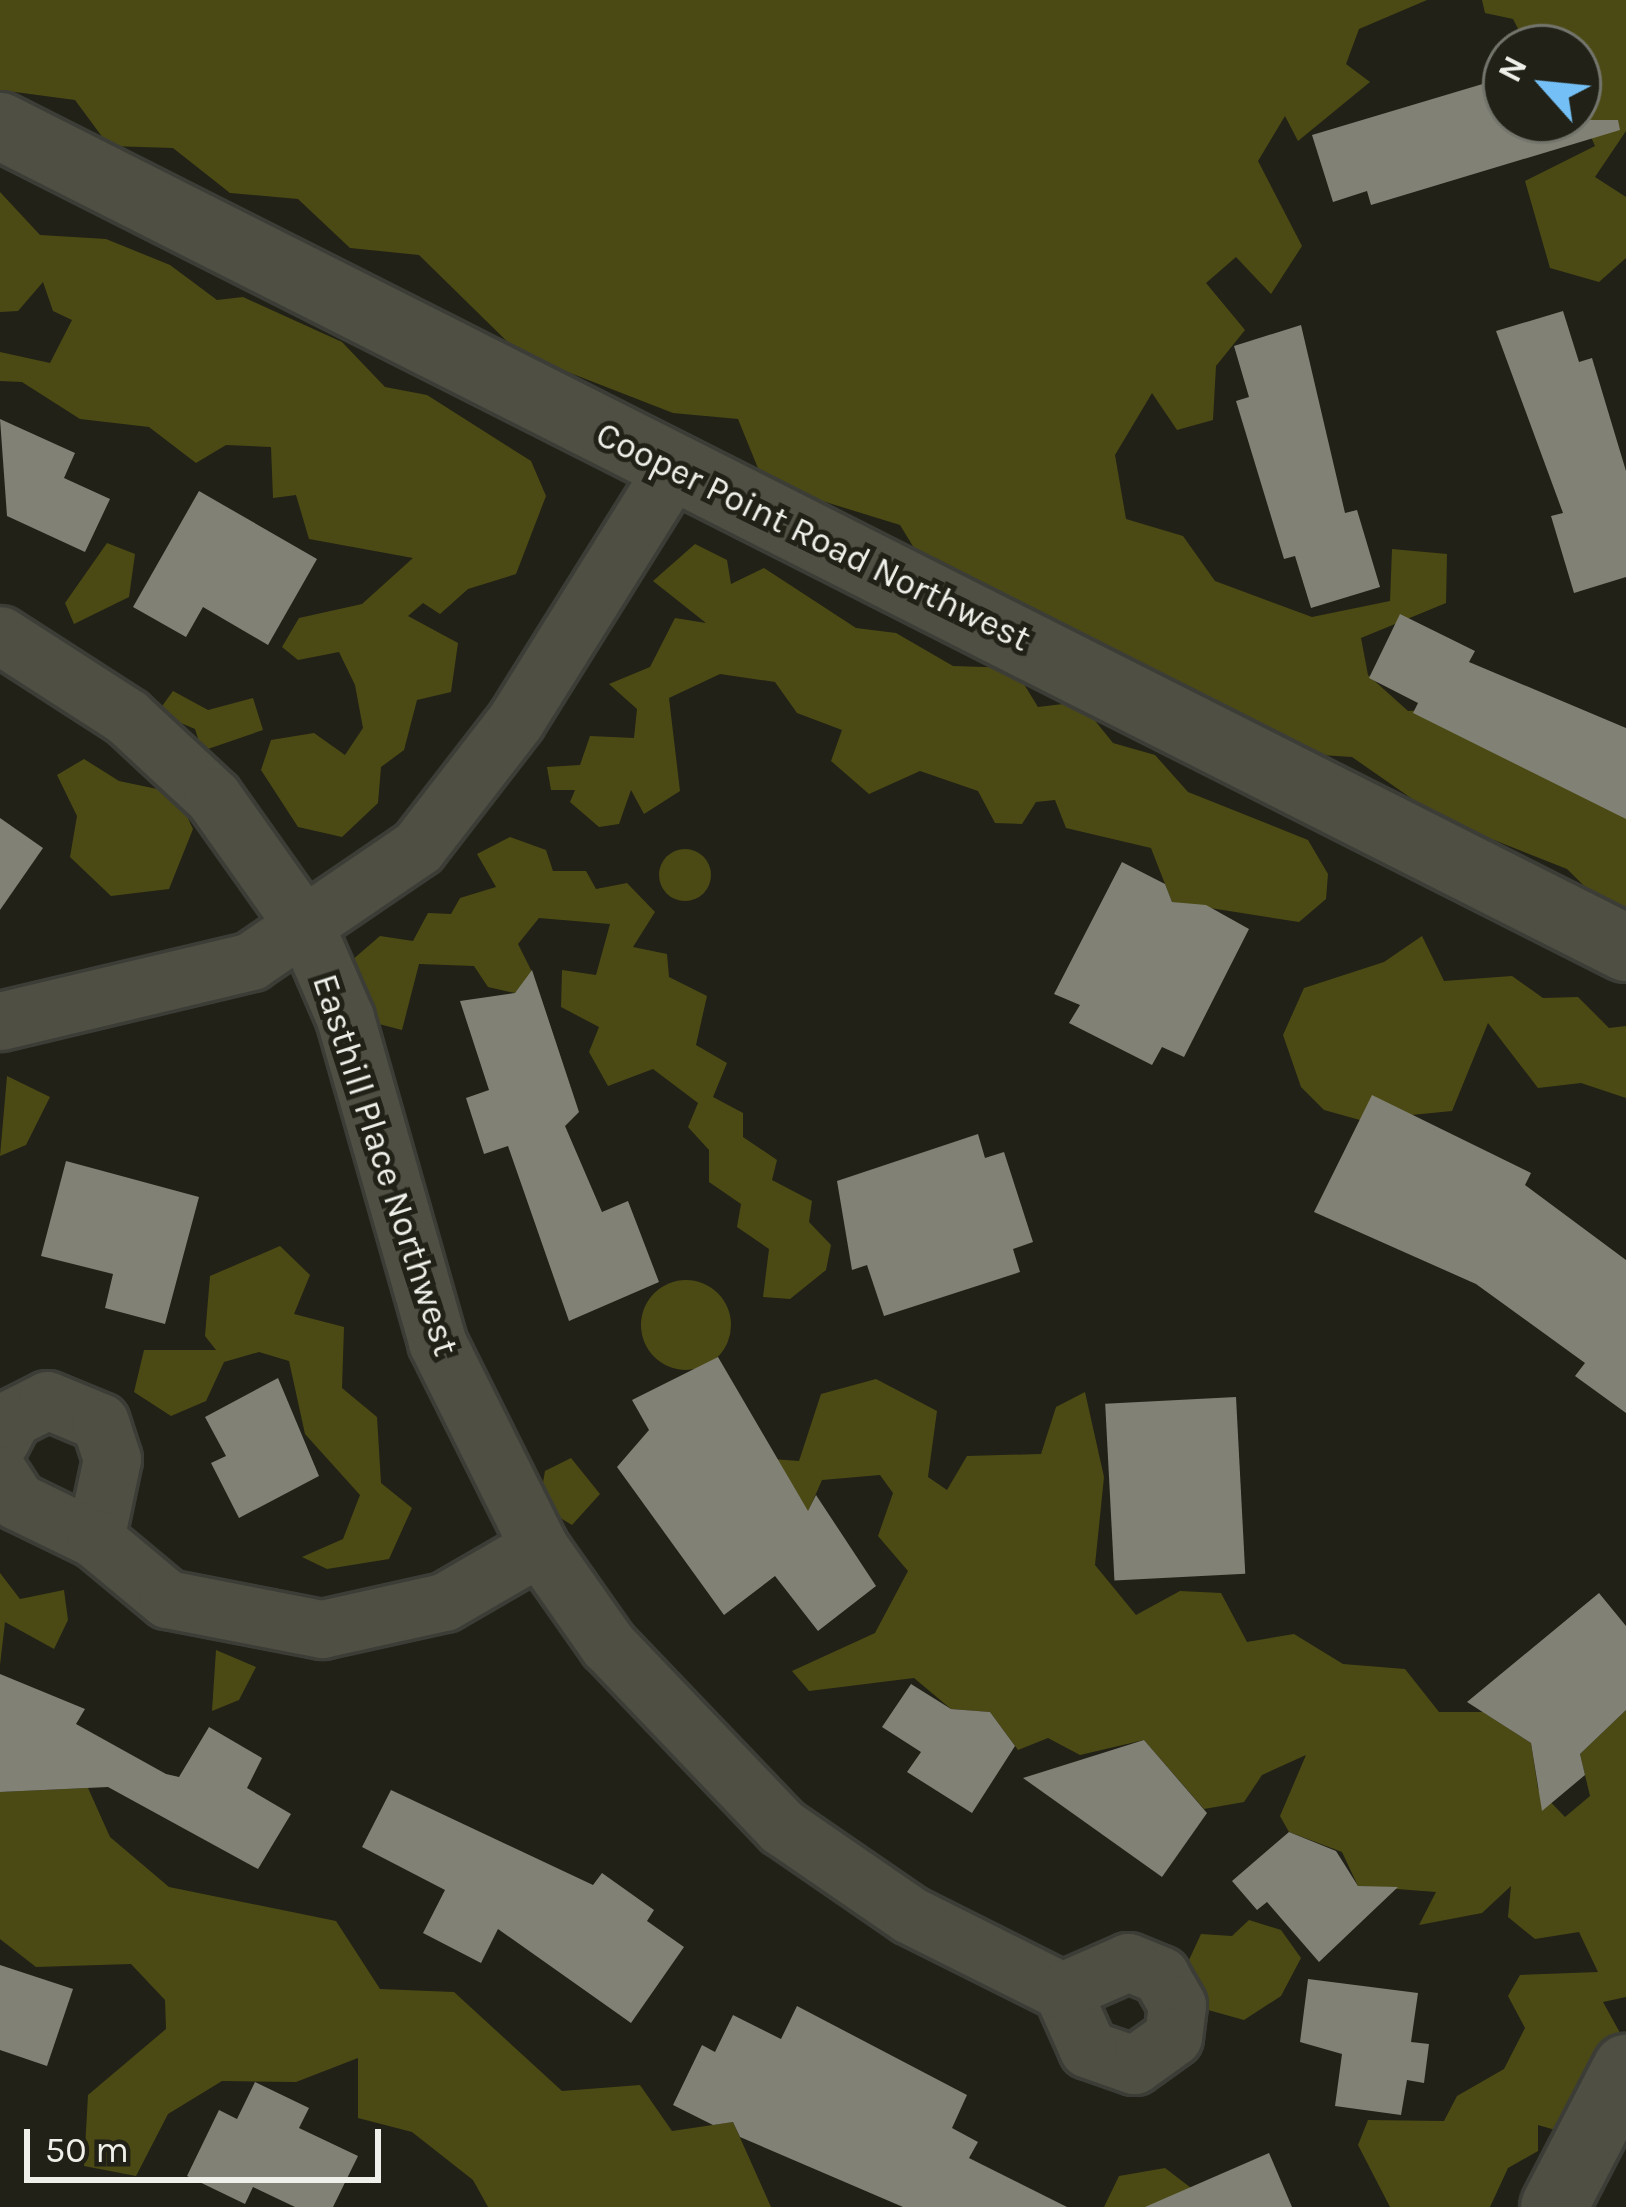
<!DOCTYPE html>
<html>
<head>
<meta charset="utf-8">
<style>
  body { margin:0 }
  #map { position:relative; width:1626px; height:2207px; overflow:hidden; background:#212117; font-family:Karla,sans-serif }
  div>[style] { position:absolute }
  .green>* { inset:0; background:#4b4a14 }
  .round { border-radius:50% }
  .building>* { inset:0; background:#818176; transform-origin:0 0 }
  .roads { filter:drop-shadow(3px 0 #3c3d36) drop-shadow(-3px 0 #3c3d36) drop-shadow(0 3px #3c3d36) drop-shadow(0 -3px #3c3d36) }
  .minor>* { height:57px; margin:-28.5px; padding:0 28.5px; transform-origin:28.5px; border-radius:28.5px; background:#4f4f44 }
  .tertiary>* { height:66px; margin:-33px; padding:0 33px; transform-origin:33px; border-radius:33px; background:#4f4f44 }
  .secondary>* { height:66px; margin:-33px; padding:0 33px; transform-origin:33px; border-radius:33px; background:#4f4f44 }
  span { translate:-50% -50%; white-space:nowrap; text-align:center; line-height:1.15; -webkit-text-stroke:10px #212117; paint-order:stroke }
  .street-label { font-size:36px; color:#eff0e9 }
  .north { position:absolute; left:1482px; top:24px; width:120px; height:120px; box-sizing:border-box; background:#212117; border:3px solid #73746b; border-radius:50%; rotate:297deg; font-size:33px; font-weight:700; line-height:48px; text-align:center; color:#eff0e9 }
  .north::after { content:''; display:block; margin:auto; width:42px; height:54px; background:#74c0f6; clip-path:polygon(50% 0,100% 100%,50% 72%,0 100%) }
  .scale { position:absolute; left:24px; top:2129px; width:357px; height:54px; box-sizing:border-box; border:6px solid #eff0e9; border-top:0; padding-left:15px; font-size:36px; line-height:42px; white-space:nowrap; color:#eff0e9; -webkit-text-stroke:9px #212117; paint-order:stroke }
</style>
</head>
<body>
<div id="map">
  <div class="green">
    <i style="clip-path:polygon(0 0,1427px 0,1359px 29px,1346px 64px,1370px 82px,1298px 141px,1285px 116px,1258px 161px,1302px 246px,1271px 294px,1236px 257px,1206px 283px,1245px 330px,1216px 366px,1213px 420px,1177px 430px,1152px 393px,1115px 455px,1126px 519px,1183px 536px,1215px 581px,1312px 617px,1390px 601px,1392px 549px,1447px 554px,1446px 603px,1361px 638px,1368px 675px,1408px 711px,1466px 708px,1626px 807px,1626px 927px,1567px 869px,1489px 838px,1436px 833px,1411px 798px,1352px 757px,1273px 752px,933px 579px,900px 525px,764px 483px,738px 419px,673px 413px,519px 353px,419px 255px,350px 248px,298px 199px,230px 193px,173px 148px,109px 146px,75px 100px,0 90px)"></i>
    <i style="clip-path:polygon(1482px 0,1626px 0,1626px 131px,1595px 177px,1626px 197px,1626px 258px,1599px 282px,1550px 268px,1525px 181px,1595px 146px,1578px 107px,1578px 48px,1528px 48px,1513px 19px,1485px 13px)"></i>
    <i style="clip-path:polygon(0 192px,40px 235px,106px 239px,170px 265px,217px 300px,243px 297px,342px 342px,385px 387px,427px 395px,531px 461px,546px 496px,516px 574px,468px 589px,440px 614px,423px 603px,408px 616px,458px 643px,451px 692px,417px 700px,404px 750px,381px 767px,378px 803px,342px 837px,298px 827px,261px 770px,271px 740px,314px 733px,345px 755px,363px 728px,355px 685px,339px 652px,298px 660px,282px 647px,299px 618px,362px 604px,413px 558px,309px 539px,296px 495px,273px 498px,271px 447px,226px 445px,196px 463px,149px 427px,80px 419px,22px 382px,0 381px,0 352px,50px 363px,72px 320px,53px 311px,43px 282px,18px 311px,0 312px)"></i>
    <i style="clip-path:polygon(107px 543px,135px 554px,129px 597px,74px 624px,65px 603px)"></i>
    <i style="clip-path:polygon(695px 544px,727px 560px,731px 584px,764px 568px,856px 628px,896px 633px,953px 666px,1014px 668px,1038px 707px,1080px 702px,1113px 743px,1155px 755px,1188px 792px,1308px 840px,1328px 874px,1326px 899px,1299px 922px,1172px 902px,1151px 848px,1066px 828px,1055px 800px,1036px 802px,1022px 824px,995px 823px,978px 791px,920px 771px,869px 794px,831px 761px,842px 730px,797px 713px,775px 682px,720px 674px,669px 698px,680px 791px,644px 814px,631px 790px,619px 824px,599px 827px,570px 802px,575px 790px,551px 790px,547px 767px,580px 765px,590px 736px,634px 738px,637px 709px,609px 684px,650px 667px,675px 618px,706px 623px,653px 581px)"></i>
    <i style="clip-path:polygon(173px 691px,208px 710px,253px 698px,263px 730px,202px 751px,195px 729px,157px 713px)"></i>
    <i style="clip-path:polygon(84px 759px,119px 781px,176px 793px,193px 829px,169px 889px,111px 896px,70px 857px,77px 816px,57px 775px)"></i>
    <i style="clip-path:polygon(510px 837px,546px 850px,553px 871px,586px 871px,596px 889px,627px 883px,655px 912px,633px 947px,667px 954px,669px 977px,707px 996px,696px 1045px,727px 1063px,713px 1097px,743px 1113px,743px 1137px,777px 1160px,772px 1180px,812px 1201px,809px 1222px,831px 1245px,826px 1270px,790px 1299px,763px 1297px,769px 1249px,737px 1227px,741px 1204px,709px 1182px,709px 1150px,688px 1127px,698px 1103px,653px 1069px,608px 1086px,589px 1052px,599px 1027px,561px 1007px,562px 970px,596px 975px,610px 924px,539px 918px,518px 944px,532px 972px,515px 993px,488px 987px,474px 966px,419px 964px,402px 1030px,371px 1022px,351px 961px,380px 936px,413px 941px,428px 913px,451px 914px,460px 898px,496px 887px,477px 854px)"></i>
    <i class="round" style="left:659px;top:849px;width:52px;height:52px"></i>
    <i style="clip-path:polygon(1422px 936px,1444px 981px,1512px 976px,1543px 998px,1578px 997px,1609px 1028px,1626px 1026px,1626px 1098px,1581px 1083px,1538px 1088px,1488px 1023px,1452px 1111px,1360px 1120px,1324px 1110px,1301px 1087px,1283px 1035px,1304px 988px,1384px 962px)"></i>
    <i style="clip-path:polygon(7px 1076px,50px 1097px,26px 1145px,0 1156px)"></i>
    <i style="clip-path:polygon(280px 1246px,310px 1275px,294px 1314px,344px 1327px,342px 1388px,377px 1417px,381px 1483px,412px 1508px,389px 1559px,327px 1569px,302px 1557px,343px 1539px,360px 1495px,305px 1434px,289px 1361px,259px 1352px,224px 1362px,206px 1401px,171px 1416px,134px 1392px,144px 1350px,216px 1350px,205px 1336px,210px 1276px)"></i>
    <i class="round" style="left:641px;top:1280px;width:90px;height:90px"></i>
    <i style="clip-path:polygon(876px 1379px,937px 1411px,928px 1477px,947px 1490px,967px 1456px,1041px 1454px,1056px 1407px,1085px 1392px,1104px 1477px,1095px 1565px,1136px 1615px,1180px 1591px,1221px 1593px,1247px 1642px,1294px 1634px,1343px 1664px,1405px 1669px,1439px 1712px,1483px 1712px,1531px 1743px,1538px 1789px,1565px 1817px,1590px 1796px,1580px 1754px,1626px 1710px,1626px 1997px,1603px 2002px,1619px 2031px,1621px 2106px,1576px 2136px,1538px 2125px,1538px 2151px,1508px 2168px,1490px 2207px,1390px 2207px,1358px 2145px,1368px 2120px,1444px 2121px,1457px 2096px,1504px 2069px,1525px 2028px,1508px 1996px,1520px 1975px,1598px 1972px,1579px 1932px,1535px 1939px,1508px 1917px,1511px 1886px,1482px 1913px,1419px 1925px,1436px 1892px,1358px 1886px,1342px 1852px,1289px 1832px,1280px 1816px,1306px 1755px,1262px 1775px,1244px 1802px,1204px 1809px,1144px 1740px,1080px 1755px,1048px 1738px,1018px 1750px,990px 1712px,951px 1709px,914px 1678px,809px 1691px,792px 1671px,875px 1633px,908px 1571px,878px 1536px,893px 1493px,880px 1475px,822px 1480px,807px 1514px,772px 1459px,799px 1461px,821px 1394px)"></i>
    <i style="clip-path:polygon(571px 1458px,600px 1494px,572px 1525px,539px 1505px,545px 1471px)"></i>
    <i style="clip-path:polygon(0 1573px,20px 1599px,64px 1590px,68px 1620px,54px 1649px,5px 1622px,0 1665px)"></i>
    <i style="clip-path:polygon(216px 1650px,256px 1667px,239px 1700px,212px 1711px)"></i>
    <i style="clip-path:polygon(88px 1788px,110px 1837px,169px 1887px,336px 1921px,380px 1989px,454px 1992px,562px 2091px,640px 2085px,672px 2131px,733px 2122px,771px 2207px,488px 2207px,473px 2180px,412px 2132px,358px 2118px,358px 2058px,296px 2082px,222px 2081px,168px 2114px,136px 2176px,84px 2166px,88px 2095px,166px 2029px,165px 2000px,131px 1964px,36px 1967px,0 1939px,0 1792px)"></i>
    <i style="clip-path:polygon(1249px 1920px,1281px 1930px,1301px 1958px,1281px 1996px,1244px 2020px,1201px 2008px,1183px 1973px,1201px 1934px,1232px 1936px)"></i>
    <i style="clip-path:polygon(1165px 2168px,1199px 2194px,1199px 2207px,1104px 2207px,1119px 2176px)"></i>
  </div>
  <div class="building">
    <i style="clip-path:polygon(1506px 77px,1506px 120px,1618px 120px,1620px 130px,1371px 205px,1367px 191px,1333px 202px,1312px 135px)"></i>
    <i style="clip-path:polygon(1563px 311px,1579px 362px,1592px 358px,1626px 471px,1626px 577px,1574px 593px,1551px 516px,1563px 513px,1496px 331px)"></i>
    <i style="clip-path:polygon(1301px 325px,1345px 513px,1357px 510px,1380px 587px,1311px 608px,1295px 556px,1284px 559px,1236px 401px,1249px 397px,1234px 346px)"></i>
    <i style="clip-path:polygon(0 419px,75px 453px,64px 478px,110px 499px,85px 552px,7px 516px)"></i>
    <i style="clip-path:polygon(199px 491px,317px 559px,268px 645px,203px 607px,186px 637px,133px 607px)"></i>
    <i style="clip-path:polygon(1400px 614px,1475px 651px,1469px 662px,1626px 728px,1626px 819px,1413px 713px,1418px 703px,1369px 678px)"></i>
    <i style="clip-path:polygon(0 818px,43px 848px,0 910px)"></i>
    <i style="clip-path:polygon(1122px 862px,1165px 884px,1172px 902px,1206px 905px,1249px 929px,1184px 1057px,1162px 1047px,1152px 1065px,1069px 1023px,1080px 1005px,1054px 994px)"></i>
    <i style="clip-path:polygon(532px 970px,579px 1112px,565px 1126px,602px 1212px,628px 1201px,659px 1282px,569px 1321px,508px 1146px,484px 1154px,466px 1098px,489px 1090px,460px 1001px,515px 993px)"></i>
    <i style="clip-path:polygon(1372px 1095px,1531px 1173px,1525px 1185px,1626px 1260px,1626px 1413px,1575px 1376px,1585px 1363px,1476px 1284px,1314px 1212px)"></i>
    <i style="clip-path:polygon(978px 1134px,985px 1158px,1004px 1152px,1033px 1242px,1013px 1249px,1020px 1272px,884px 1316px,867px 1265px,852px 1270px,837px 1181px)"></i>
    <i style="clip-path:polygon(66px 1161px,199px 1197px,165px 1324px,105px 1308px,113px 1274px,41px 1256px)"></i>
    <i style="clip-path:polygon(718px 1357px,808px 1511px,816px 1495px,876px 1586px,818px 1631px,775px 1576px,724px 1615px,617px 1467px,649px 1430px,632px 1400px)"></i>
    <i style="clip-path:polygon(278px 1378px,319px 1476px,239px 1518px,211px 1463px,226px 1456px,205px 1417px)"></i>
    <i style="left:1236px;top:1397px;width:177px;height:131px;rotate:87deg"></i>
    <i style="clip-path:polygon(1599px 1593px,1626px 1626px,1626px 1710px,1580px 1754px,1585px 1775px,1542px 1811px,1531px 1743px,1467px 1702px)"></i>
    <i style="clip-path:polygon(0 1674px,85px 1709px,76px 1724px,166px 1774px,179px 1777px,209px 1727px,262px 1758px,247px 1788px,291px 1814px,258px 1869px,108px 1787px,0 1792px)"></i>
    <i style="clip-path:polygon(911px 1684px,951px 1709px,990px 1712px,1015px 1746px,972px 1813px,907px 1772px,921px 1752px,882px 1727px)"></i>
    <i style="clip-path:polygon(1144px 1740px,1207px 1813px,1162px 1877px,1023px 1778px)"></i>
    <i style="clip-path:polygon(391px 1790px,593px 1885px,602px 1873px,654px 1910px,647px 1921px,684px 1947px,631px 2023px,498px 1929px,481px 1963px,423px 1933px,445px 1890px,362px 1847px)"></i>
    <i style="clip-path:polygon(1289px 1832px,1336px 1851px,1358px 1886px,1398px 1887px,1319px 1962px,1267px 1902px,1257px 1910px,1232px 1881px)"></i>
    <i style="clip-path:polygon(0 1965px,73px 1989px,47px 2066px,0 2050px)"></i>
    <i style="clip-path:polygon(1308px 1979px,1418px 1993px,1411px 2042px,1429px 2044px,1424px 2083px,1407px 2080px,1401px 2115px,1335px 2106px,1342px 2054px,1300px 2042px)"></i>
    <i style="clip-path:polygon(797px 2006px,967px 2095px,952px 2128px,978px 2142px,969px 2158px,1067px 2207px,903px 2207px,740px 2137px,733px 2122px,713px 2125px,673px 2105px,702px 2045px,715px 2052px,733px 2015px,781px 2039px)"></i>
    <i style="clip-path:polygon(255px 2082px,309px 2108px,299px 2128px,358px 2156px,333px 2207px,295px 2207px,253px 2187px,245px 2204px,187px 2176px,219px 2110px,237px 2119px)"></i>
    <i style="clip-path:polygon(1269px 2153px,1292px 2207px,1145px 2207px)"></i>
  </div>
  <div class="roads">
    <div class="minor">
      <i style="left:0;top:635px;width:151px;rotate:32.8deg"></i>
      <i style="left:127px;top:717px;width:117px;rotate:42.9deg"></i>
      <i style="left:213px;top:797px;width:163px;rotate:54.7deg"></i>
      <i style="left:307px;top:930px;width:96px;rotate:66.6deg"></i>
      <i style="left:345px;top:1018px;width:337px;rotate:74.1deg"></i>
      <i style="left:437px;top:1342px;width:229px;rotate:63.5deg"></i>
      <i style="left:539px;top:1547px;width:120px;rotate:54.9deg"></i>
      <i style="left:608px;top:1645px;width:252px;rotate:46.3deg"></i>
      <i style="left:782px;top:1827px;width:155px;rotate:34.5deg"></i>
      <i style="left:910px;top:1915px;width:170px;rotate:26.6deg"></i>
      <i style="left:0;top:1021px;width:258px;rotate:-13.4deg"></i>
      <i style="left:251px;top:961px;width:202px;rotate:-34.3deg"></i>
      <i style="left:418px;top:847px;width:160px;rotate:-52.3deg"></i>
      <i style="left:516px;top:720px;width:296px;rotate:-58deg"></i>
      <i style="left:0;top:1441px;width:26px;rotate:-62deg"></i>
      <i style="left:12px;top:1418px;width:39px;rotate:-27deg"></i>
      <i style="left:47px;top:1400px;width:57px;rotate:22.5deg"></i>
      <i style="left:100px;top:1422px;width:39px;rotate:72deg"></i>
      <i style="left:112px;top:1459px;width:82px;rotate:102deg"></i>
      <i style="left:95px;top:1539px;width:87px;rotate:-154deg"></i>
      <i style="left:17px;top:1501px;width:31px;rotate:-123deg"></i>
      <i style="left:95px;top:1539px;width:94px;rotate:39.8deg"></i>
      <i style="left:167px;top:1599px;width:158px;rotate:11deg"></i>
      <i style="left:322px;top:1629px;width:125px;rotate:-12.5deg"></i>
      <i style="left:444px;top:1602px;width:110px;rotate:-30.1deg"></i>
      <i style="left:1128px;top:1962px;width:35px;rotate:22deg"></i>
      <i style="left:1160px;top:1975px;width:34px;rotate:60deg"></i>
      <i style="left:1177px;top:2005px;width:32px;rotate:97deg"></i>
      <i style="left:1173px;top:2037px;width:48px;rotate:144.3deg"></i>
      <i style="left:1134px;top:2065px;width:49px;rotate:-160.8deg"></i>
      <i style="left:1088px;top:2049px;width:64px;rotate:-114.1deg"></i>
      <i style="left:1062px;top:1991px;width:72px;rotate:-23.7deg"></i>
    </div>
    <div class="tertiary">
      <i style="left:1554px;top:2207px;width:157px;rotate:-62.6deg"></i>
    </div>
    <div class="secondary">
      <i style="left:0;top:126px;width:1822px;rotate:26.82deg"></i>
    </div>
  </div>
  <div class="street-label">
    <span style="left:813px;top:537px;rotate:26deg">Cooper Point Road Northwest</span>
    <span style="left:385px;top:1165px;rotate:72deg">Easthill Place Northwest</span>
  </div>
  <div class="north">N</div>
  <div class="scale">50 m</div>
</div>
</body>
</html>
